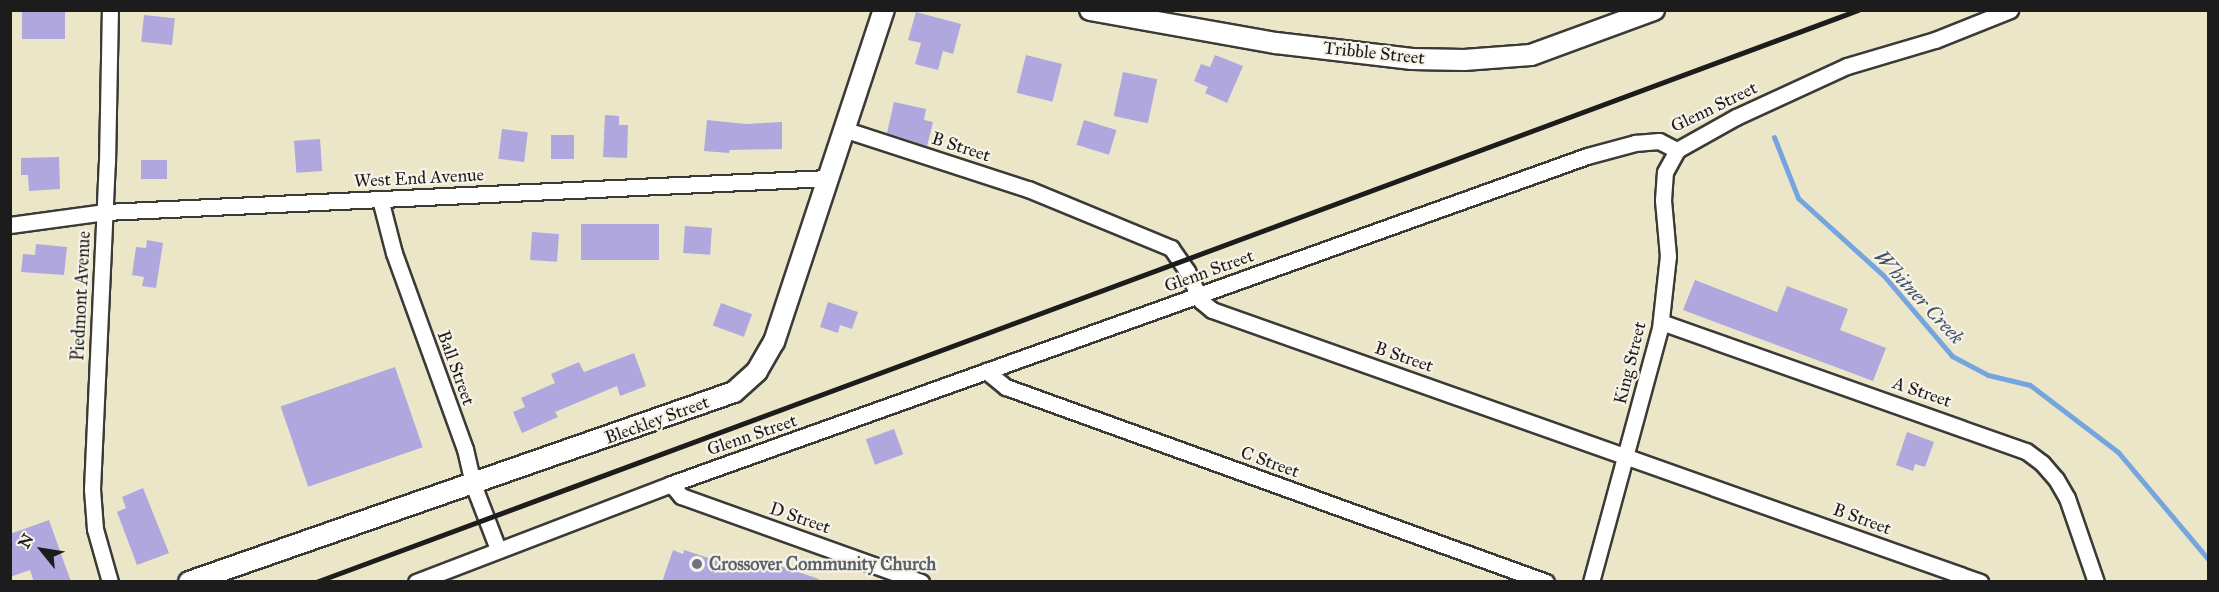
<!DOCTYPE html>
<html>
<head>
<meta charset="utf-8">
<style>
  body { margin:0 }
  #map { position:relative; width:2219px; height:592px; overflow:hidden; background:#ece6c9; font-family:"IM FELL Great Primer",serif }
  div>[style] { position:absolute }
  .stream>* { height:5px; margin:-2.5px; padding:0 2.5px; transform-origin:2.5px; border-radius:2.5px; background:#75a5df }
  .building>* { inset:0; background:#afa7de; transform-origin:0 0 }
  .roads { filter:drop-shadow(2px 0 #3b3a36) drop-shadow(-2px 0 #3b3a36) drop-shadow(0 2px #3b3a36) drop-shadow(0 -2px #3b3a36) }
  .minor>* { height:15px; margin:-7.5px; padding:0 7.5px; transform-origin:7.5px; border-radius:7.5px; background:#fff }
  .tertiary>* { height:20px; margin:-10px; padding:0 10px; transform-origin:10px; border-radius:10px; background:#fff }
  .rail>* { height:4.5px; margin:-2.25px; padding:0 2.25px; transform-origin:2.25px; border-radius:2.25px; background:#1c1c1c }
  .dots>* { width:16px; height:16px; translate:-50% -50%; box-sizing:border-box; border:3px solid #f7f3e8; border-radius:50% }
  span { translate:-50% -50%; white-space:nowrap; text-align:center; line-height:1.15; -webkit-text-stroke:4.5px #f7f3e8; paint-order:stroke }
  .street-label { font-size:18px; color:#1c1c1c }
  .worship-label { font-size:18px; color:#5b616d; font-weight:700 }
  .left { translate:0 -50%; text-align:left }
  .water-label { font-size:20px; color:#40536a; font-style:italic }
  .frame { position:absolute; inset:0; border:12px solid #1c1c1c; pointer-events:none }
  .north { position:absolute; left:12px; top:520px; width:60px; height:60px; -webkit-text-stroke:4px #f7f3e8; paint-order:stroke; rotate:300deg; font-size:16px; font-weight:700; line-height:24px; text-align:center; color:#1c1c1c }
  .north::after { content:''; display:block; margin:auto; width:21px; height:27px; background:#1c1c1c; clip-path:polygon(50% 0,100% 100%,50% 72%,0 100%) }
</style>
</head>
<body>
<div id="map">
  <div class="stream">
    <i style="left:1774px;top:137px;width:66px;rotate:68.5deg"></i>
    <i style="left:1798px;top:198px;width:116px;rotate:42.2deg"></i>
    <i style="left:1884px;top:276px;width:105px;rotate:49.6deg"></i>
    <i style="left:1952px;top:356px;width:41px;rotate:27.8deg"></i>
    <i style="left:1988px;top:375px;width:43px;rotate:13.4deg"></i>
    <i style="left:2030px;top:385px;width:111px;rotate:37.3deg"></i>
    <i style="left:2118px;top:452px;width:140px;rotate:49.9deg"></i>
  </div>
  <div class="building">
    <i style="left:22px;top:10px;width:43px;height:29px"></i>
    <i style="clip-path:polygon(916px 12px,961px 24px,953px 54px,943px 51px,938px 70px,915px 64px,921px 43px,908px 40px)"></i>
    <i style="left:144px;top:15px;width:31px;height:27px;rotate:6deg"></i>
    <i style="left:1026px;top:55px;width:37px;height:39px;rotate:14deg"></i>
    <i style="clip-path:polygon(1215px 55px,1243px 66px,1227px 103px,1205px 93px,1208px 87px,1194px 81px,1201px 64px,1210px 67px)"></i>
    <i style="left:1123px;top:72px;width:35px;height:45px;rotate:12deg"></i>
    <i style="clip-path:polygon(894px 102px,926px 109px,924px 120px,933px 122px,927px 146px,887px 133px)"></i>
    <i style="clip-path:polygon(605px 115px,619px 116px,619px 125px,628px 125px,627px 158px,603px 157px)"></i>
    <i style="clip-path:polygon(707px 120px,746px 124px,782px 122px,782px 149px,730px 150px,729px 153px,704px 151px)"></i>
    <i style="left:1084px;top:120px;width:34px;height:26px;rotate:17deg"></i>
    <i style="left:502px;top:129px;width:26px;height:30px;rotate:7deg"></i>
    <i style="left:551px;top:135px;width:23px;height:24px"></i>
    <i style="left:320px;top:139px;width:32px;height:26px;rotate:86deg"></i>
    <i style="clip-path:polygon(59px 157px,60px 189px,29px 191px,28px 175px,21px 175px,21px 158px)"></i>
    <i style="left:167px;top:160px;width:19px;height:26px;rotate:90deg"></i>
    <i style="left:659px;top:224px;width:36px;height:78px;rotate:90deg"></i>
    <i style="left:685px;top:226px;width:27px;height:27px;rotate:4deg"></i>
    <i style="left:532px;top:232px;width:27px;height:28px;rotate:4deg"></i>
    <i style="clip-path:polygon(147px 240px,163px 243px,156px 288px,142px 286px,144px 277px,132px 275px,136px 247px,146px 248px)"></i>
    <i style="clip-path:polygon(36px 244px,67px 247px,64px 275px,21px 272px,23px 254px,35px 255px)"></i>
    <i style="clip-path:polygon(1695px 280px,1777px 312px,1787px 286px,1848px 309px,1840px 330px,1886px 348px,1873px 381px,1683px 310px)"></i>
    <i style="clip-path:polygon(828px 302px,858px 312px,852px 329px,840px 325px,838px 333px,820px 327px)"></i>
    <i style="left:721px;top:303px;width:33px;height:24px;rotate:20deg"></i>
    <i style="clip-path:polygon(634px 353px,646px 386px,620px 396px,617px 386px,555px 412px,558px 417px,522px 433px,513px 412px,525px 407px,521px 398px,555px 383px,551px 374px,579px 362px,584px 372px)"></i>
    <i style="left:395px;top:367px;width:85px;height:121px;rotate:71deg"></i>
    <i style="left:894px;top:429px;width:27px;height:30px;rotate:70deg"></i>
    <i style="clip-path:polygon(1907px 432px,1934px 442px,1925px 467px,1915px 464px,1913px 471px,1896px 465px)"></i>
    <i style="clip-path:polygon(143px 488px,169px 553px,137px 565px,117px 512px,126px 508px,122px 497px)"></i>
    <i style="clip-path:polygon(49px 520px,71px 582px,34px 582px,30px 570px,10px 577px,10px 534px)"></i>
    <i style="clip-path:polygon(673px 550px,683px 554px,684px 550px,736px 567px,738px 559px,763px 568px,765px 561px,819px 579px,819px 582px,662px 582px)"></i>
  </div>
  <div class="roads">
    <div class="minor">
      <i style="left:846px;top:130px;width:191px;rotate:18deg"></i>
      <i style="left:1028px;top:189px;width:155px;rotate:22.4deg"></i>
      <i style="left:1171px;top:248px;width:28px;rotate:55deg"></i>
      <i style="left:1187px;top:271px;width:33px;rotate:65deg"></i>
      <i style="left:1201px;top:301px;width:14px;rotate:39deg"></i>
      <i style="left:1212px;top:310px;width:815px;rotate:19.5deg"></i>
      <i style="left:1677px;top:150px;width:68px;rotate:-29.2deg"></i>
      <i style="left:1736px;top:117px;width:122px;rotate:-24.7deg"></i>
      <i style="left:1847px;top:66px;width:92px;rotate:-16.5deg"></i>
      <i style="left:1935px;top:40px;width:81px;rotate:-21.8deg"></i>
      <i style="left:380px;top:199px;width:56px;rotate:75.5deg"></i>
      <i style="left:394px;top:253px;width:208px;rotate:70.1deg"></i>
      <i style="left:465px;top:449px;width:36px;rotate:77deg"></i>
      <i style="left:473px;top:484px;width:70px;rotate:69deg"></i>
      <i style="left:10px;top:225px;width:96px;rotate:-7.8deg"></i>
      <i style="left:105px;top:212px;width:725px;rotate:-2.69deg"></i>
      <i style="left:1661px;top:322px;width:387px;rotate:19.5deg"></i>
      <i style="left:2026px;top:451px;width:20px;rotate:37deg"></i>
      <i style="left:2042px;top:463px;width:21px;rotate:49deg"></i>
      <i style="left:2056px;top:479px;width:22px;rotate:60deg"></i>
      <i style="left:2067px;top:498px;width:89px;rotate:71deg"></i>
      <i style="left:986px;top:371px;width:26px;rotate:39deg"></i>
      <i style="left:1006px;top:387px;width:574px;rotate:19.86deg"></i>
      <i style="left:671px;top:484px;width:16px;rotate:50deg"></i>
      <i style="left:681px;top:496px;width:255px;rotate:19.7deg"></i>
      <i style="left:110px;top:582px;width:55px;rotate:-105.8deg"></i>
      <i style="left:95px;top:529px;width:40px;rotate:-94.3deg"></i>
      <i style="left:92px;top:489px;width:326px;rotate:-87.4deg"></i>
      <i style="left:107px;top:163px;width:153px;rotate:-88.9deg"></i>
      <i style="left:416px;top:582px;width:273px;rotate:-21deg"></i>
      <i style="left:671px;top:484px;width:973px;rotate:-19.7deg"></i>
      <i style="left:1587px;top:156px;width:50px;rotate:-15.2deg"></i>
      <i style="left:1635px;top:143px;width:24px;rotate:-5deg"></i>
      <i style="left:1659px;top:141px;width:20px;rotate:27deg"></i>
      <i style="left:1591px;top:582px;width:263px;rotate:-74.8deg"></i>
      <i style="left:1660px;top:328px;width:72px;rotate:-83.7deg"></i>
      <i style="left:1668px;top:256px;width:56px;rotate:-95.1deg"></i>
      <i style="left:1663px;top:200px;width:28px;rotate:-86deg"></i>
      <i style="left:1665px;top:172px;width:25px;rotate:-61deg"></i>
    </div>
    <div class="tertiary">
      <i style="left:1090px;top:10px;width:189px;rotate:10.1deg"></i>
      <i style="left:1276px;top:43px;width:137px;rotate:6.7deg"></i>
      <i style="left:1412px;top:59px;width:52px;rotate:1.1deg"></i>
      <i style="left:1464px;top:60px;width:67px;rotate:-4.3deg"></i>
      <i style="left:1531px;top:55px;width:131px;rotate:-20.1deg"></i>
      <i style="left:189px;top:582px;width:577px;rotate:-19.22deg"></i>
      <i style="left:734px;top:392px;width:31px;rotate:-42deg"></i>
      <i style="left:757px;top:371px;width:34px;rotate:-60deg"></i>
      <i style="left:774px;top:342px;width:350px;rotate:-71.7deg"></i>
    </div>
  </div>
  <div class="rail">
    <i style="left:316px;top:582px;width:1645px;rotate:-20.35deg"></i>
  </div>
  <div class="dots">
    <i style="left:697px;top:564px;background:#6b7280"></i>
  </div>
  <div class="street-label">
    <span style="left:1374px;top:53px;rotate:6deg">Tribble Street</span>
    <span style="left:1714px;top:107px;rotate:-26deg">Glenn Street</span>
    <span style="left:961px;top:147px;rotate:18deg">B Street</span>
    <span style="left:419px;top:178px;rotate:-3deg">West End Avenue</span>
    <span style="left:1209px;top:271px;rotate:-20deg">Glenn Street</span>
    <span style="left:81px;top:296px;rotate:-87deg">Piedmont Avenue</span>
    <span style="left:1404px;top:357px;rotate:19deg">B Street</span>
    <span style="left:1630px;top:363px;rotate:-76deg">King Street</span>
    <span style="left:456px;top:368px;rotate:70deg">Ball Street</span>
    <span style="left:1922px;top:392px;rotate:19deg">A Street</span>
    <span style="left:657px;top:420px;rotate:-20deg">Bleckley Street</span>
    <span style="left:752px;top:435px;rotate:-19deg">Glenn Street</span>
    <span style="left:1270px;top:462px;rotate:20deg">C Street</span>
    <span style="left:800px;top:518px;rotate:19deg">D Street</span>
    <span style="left:1862px;top:519px;rotate:20deg">B Street</span>
  </div>
  <div class="worship-label">
    <span class="left" style="left:709px;top:564px">Crossover Community Church</span>
  </div>
  <div class="water-label">
    <span style="left:1919px;top:297px;rotate:47deg">Whitner Creek</span>
  </div>
  <div class="frame"></div>
  <div class="north">N</div>
</div>
</body>
</html>
